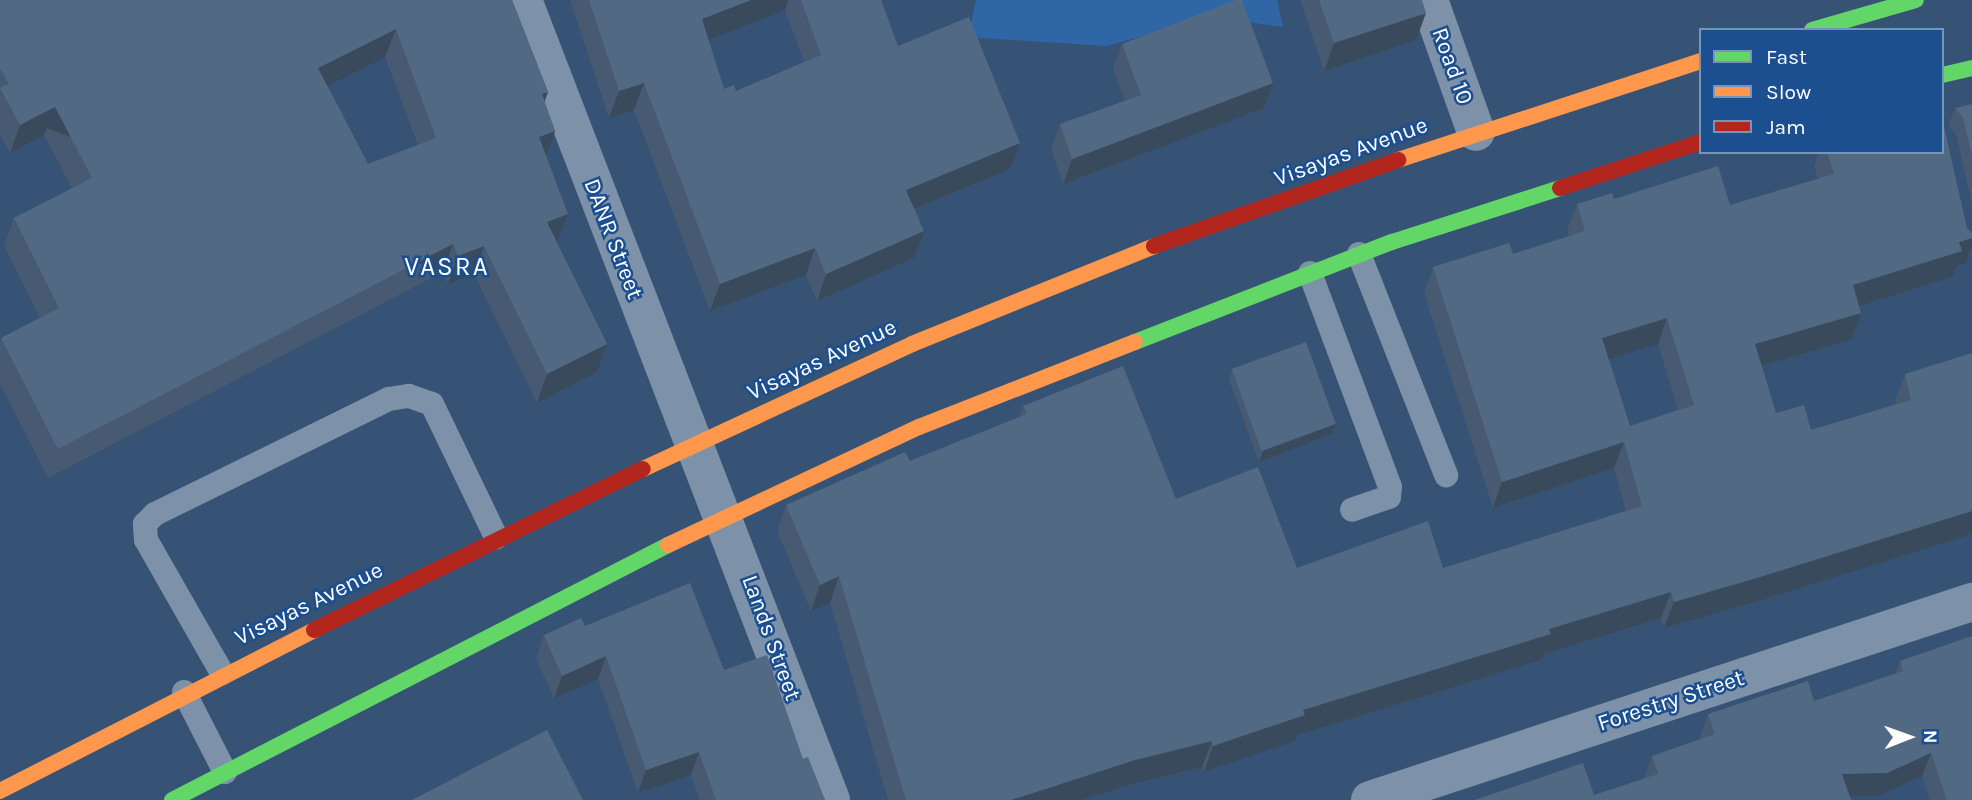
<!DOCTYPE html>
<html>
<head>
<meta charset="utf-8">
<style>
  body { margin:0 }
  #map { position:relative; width:1972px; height:800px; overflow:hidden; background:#365274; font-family:Karla,sans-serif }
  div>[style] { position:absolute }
  .green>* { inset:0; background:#2f66a5 }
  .lane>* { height:24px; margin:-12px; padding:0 12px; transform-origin:12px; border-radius:12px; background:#7d92a8 }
  .street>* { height:38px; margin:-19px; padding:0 19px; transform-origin:19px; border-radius:19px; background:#7d92a8 }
  .fast>* { height:16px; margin:-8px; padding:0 8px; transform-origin:8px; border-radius:8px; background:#63d668 }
  .slow>* { height:16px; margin:-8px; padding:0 8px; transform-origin:8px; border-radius:8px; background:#ff974d }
  .jam>* { height:16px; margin:-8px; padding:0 8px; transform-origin:8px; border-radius:8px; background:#b3261e }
  .wall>* { inset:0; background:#475a72 }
  .shaded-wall>* { inset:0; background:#394a5c; transform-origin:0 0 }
  .building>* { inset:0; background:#526984; transform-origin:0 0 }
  span { translate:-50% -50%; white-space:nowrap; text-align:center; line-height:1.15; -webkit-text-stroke:5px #1b4f8f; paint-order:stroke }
  .street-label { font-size:23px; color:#fff }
  .quarter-label { font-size:26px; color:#fff; letter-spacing:2px }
  .legend { position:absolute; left:1699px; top:28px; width:245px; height:126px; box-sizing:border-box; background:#1b4f8f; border:2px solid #7695bc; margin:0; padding:9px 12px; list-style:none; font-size:21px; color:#fff }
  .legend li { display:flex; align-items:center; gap:14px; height:35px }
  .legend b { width:35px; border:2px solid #7695bc }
  .north { position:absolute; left:1874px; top:702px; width:70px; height:70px; -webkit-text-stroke:5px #1b4f8f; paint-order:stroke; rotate:89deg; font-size:19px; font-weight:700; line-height:28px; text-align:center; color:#fff }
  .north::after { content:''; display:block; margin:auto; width:24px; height:32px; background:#fff; clip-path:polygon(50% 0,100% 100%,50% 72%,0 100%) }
</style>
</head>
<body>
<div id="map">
  <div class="green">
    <i style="clip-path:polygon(976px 0,1277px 0,1283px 27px,1212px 17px,1106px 46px,968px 37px)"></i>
  </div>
  <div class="lane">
    <i style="left:1359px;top:254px;width:238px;rotate:68.5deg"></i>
    <i style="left:1310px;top:273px;width:228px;rotate:69.5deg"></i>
    <i style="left:1390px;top:487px;width:10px;rotate:96deg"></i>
    <i style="left:1389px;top:497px;width:39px;rotate:161deg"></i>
    <i style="left:222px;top:673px;width:153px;rotate:-119.7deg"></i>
    <i style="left:146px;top:540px;width:16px;rotate:-94deg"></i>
    <i style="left:145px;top:524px;width:14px;rotate:-45deg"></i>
    <i style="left:155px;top:514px;width:261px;rotate:-26.2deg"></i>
    <i style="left:389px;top:399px;width:20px;rotate:-9deg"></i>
    <i style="left:409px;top:396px;width:24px;rotate:19deg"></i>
    <i style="left:432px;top:404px;width:148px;rotate:64.3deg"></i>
    <i style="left:184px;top:692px;width:90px;rotate:62.9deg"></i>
  </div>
  <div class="street">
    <i style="left:523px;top:0;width:857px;rotate:68.94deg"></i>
    <i style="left:1429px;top:0;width:140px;rotate:70.4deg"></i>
    <i style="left:1370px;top:800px;width:634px;rotate:-18.21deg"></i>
  </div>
  <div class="fast">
    <i style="left:1812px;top:30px;width:108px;rotate:-16.1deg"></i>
    <i style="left:1942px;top:75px;width:31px;rotate:-13deg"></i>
    <i style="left:1135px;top:342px;width:276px;rotate:-21.3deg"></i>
    <i style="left:1392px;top:242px;width:176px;rotate:-17.8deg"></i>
    <i style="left:172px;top:800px;width:558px;rotate:-27.21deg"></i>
  </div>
  <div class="slow">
    <i style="left:1398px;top:160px;width:319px;rotate:-18.1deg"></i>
    <i style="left:643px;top:469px;width:297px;rotate:-24.9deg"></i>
    <i style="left:912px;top:344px;width:261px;rotate:-22deg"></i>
    <i style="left:668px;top:545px;width:277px;rotate:-25.2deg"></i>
    <i style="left:919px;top:427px;width:232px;rotate:-21.5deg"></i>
    <i style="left:0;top:791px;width:353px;rotate:-27.1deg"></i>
  </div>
  <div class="jam">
    <i style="left:1560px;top:188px;width:148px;rotate:-18.1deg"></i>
    <i style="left:1154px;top:246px;width:259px;rotate:-19.4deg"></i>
    <i style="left:314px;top:630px;width:366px;rotate:-26.1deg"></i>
  </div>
  <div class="wall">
    <i style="clip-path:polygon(evenodd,0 0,512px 0,548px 92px,544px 102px,555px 131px,546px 156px,557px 243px,607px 344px,597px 372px,537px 403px,474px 274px,448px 284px,443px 272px,48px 478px,0 384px,0 342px,1px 338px,40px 318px,4px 246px,14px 218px,72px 188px,44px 135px,10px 153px,0 135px,0 0,385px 57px,418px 145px,368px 164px,328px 86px,385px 57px)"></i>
    <i style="clip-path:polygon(evenodd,570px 0,881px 0,898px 46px,1020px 143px,1010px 169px,915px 209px,914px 258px,817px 301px,806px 275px,710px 311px,634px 110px,609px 118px,570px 0,785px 10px,804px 62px,736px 91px,724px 89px,708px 39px,785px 10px)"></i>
    <i style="clip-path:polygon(1300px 0,1422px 0,1416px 40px,1324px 71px)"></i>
    <i style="clip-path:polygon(1122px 44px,1264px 108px,1063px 184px,1051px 149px,1060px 124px,1125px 101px,1113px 69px)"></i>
    <i style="clip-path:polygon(1972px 104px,1972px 203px,1956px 135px,1948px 126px,1955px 108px)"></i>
    <i style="clip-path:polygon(evenodd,1819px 152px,1942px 152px,1967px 228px,1972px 233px,1972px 245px,1966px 263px,1957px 266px,1952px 277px,1859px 306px,1861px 313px,1852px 339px,1762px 366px,1776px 413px,1811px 430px,1896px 404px,1895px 400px,1905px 374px,1972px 353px,1748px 604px,1664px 628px,1661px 618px,1544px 654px,1541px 660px,1298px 735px,1295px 741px,1204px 772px,1202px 767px,1125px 786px,1082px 800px,888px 800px,830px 603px,811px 611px,777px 531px,786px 505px,910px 461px,1019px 417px,1023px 406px,1176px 499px,1297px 568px,1443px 568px,1626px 511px,1614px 468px,1493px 508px,1424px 293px,1433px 267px,1513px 254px,1569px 236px,1567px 230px,1577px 204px,1614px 199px,1730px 205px,1818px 179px,1814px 166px,1819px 152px,1658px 344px,1678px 410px,1630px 426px,1609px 359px,1658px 344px)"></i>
    <i style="clip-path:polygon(1232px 370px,1336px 424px,1332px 434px,1259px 462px,1229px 380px)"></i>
    <i style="clip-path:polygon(585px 626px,724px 670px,803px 759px,825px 800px,700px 800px,691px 775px,638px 793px,598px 679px,554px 699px,536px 658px,544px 635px)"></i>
    <i style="clip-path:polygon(1900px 661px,1972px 800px,1930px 800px,1922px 776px,1878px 796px,1594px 795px,1644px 779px,1652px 756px,1701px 739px,1700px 737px,1708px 714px,1814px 701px,1895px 674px)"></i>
  </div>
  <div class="shaded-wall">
    <i style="clip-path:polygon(751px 0,788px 0,785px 10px,692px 46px,702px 19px)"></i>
    <i style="clip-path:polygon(1426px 13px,1416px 40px,1324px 71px,1334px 43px)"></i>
    <i style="clip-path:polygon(396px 29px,385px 57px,308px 96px,318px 68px)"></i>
    <i style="clip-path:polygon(644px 83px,634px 110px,609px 118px,619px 91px)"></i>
    <i style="clip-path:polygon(1273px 83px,1264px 108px,1063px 184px,1072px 159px)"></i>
    <i style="clip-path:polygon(548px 92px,538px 120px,542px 94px)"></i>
    <i style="clip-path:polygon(55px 107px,44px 135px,10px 153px,20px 125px)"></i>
    <i style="clip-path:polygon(555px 131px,545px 159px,539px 137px)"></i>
    <i style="clip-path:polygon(1020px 143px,1010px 169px,897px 216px,906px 190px)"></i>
    <i style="clip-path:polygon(568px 214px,557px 243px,537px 250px,547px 222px)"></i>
    <i style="clip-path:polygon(924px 231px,914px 258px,817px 301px,826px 274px)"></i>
    <i style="clip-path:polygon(1972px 238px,1972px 245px,1966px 263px,1957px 266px,1952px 277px,1843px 311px,1853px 285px,1959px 242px)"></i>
    <i style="left:453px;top:244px;width:30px;height:445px;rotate:110deg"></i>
    <i style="clip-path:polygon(484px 246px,474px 274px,448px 284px,458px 256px)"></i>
    <i style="clip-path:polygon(815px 248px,806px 275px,710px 311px,720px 284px)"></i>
    <i style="clip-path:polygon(1861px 313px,1852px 339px,1745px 371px,1755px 344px)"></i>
    <i style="clip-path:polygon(1667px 318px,1658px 344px,1593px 364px,1602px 338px)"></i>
    <i style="clip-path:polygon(607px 344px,597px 372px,537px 403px,547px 374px)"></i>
    <i style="clip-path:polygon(1336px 424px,1332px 434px,1259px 462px,1263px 451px)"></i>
    <i style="clip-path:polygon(1624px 442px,1614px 468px,1493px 508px,1502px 482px)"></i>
    <i style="clip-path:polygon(1972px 511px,1972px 534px,1748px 604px,1664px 628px,1674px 602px)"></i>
    <i style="clip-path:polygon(839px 576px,830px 603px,811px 611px,820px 585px)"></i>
    <i style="clip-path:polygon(1671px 592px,1661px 618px,1544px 654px,1541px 660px,1298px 735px,1295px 741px,1204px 772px,1213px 746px,1303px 710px,1549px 629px)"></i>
    <i style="clip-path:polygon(606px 656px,598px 679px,554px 699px,562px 676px)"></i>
    <i style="clip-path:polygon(1212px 741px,1202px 767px,1125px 786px,1082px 800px,1011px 800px,1135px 760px)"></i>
    <i style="clip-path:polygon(699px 752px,691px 775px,638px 793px,646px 770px)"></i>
    <i style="clip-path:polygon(1931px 753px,1922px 776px,1878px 796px,1834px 797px,1842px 774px)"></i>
  </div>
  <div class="building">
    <i style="clip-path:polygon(evenodd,0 0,512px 0,548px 92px,542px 94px,555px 131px,539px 137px,568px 214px,547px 222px,607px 344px,547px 374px,484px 246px,458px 256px,453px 244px,58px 449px,1px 338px,59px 308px,14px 218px,92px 178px,55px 107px,20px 125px,0 88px,9px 84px,0 68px,0 0,396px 29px,436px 138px,368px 164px,318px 68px,396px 29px)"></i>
    <i style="clip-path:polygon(589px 0,751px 0,702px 19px,724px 89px,734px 85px,736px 91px,821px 55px,801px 0,881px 0,898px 46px,969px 17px,1020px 143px,906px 190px,924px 231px,826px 274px,815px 248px,720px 284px,644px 83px,619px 91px)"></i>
    <i style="clip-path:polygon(1236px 0,1242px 0,1273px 83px,1072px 159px,1060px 124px,1141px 95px,1122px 44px)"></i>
    <i style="clip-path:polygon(1319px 0,1422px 0,1426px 13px,1334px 43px)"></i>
    <i style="clip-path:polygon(1972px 104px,1972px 156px,1963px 117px,1955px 108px)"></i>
    <i style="clip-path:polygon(evenodd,1942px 118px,1967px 228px,1972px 233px,1972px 238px,1959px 242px,1962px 251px,1853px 285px,1861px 313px,1755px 344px,1776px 413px,1804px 405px,1811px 430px,1911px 400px,1905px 374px,1972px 353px,1972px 511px,1757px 578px,1674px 602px,1671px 592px,1549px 629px,1551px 634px,1303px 710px,1305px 715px,1213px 746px,1212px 741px,1135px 760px,1011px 800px,906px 800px,839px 576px,820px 585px,786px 505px,905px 452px,910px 461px,1027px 414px,1023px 406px,1123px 366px,1176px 499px,1258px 467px,1297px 568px,1428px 521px,1443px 568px,1642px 506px,1624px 442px,1502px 482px,1433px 267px,1509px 243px,1513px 254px,1585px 231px,1577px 204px,1612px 193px,1614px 199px,1718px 166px,1730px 205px,1834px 174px,1827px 152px,1942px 152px,1942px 118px,1667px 318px,1694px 405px,1630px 426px,1602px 338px,1667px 318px)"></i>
    <i style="left:1306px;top:342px;width:87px;height:79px;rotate:70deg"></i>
    <i style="clip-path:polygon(690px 583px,724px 670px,767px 655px,803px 759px,808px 757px,825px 800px,716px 800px,699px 752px,646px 770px,606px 656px,562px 676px,544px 635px,581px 618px,585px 626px)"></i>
    <i style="clip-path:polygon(1972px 636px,1972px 800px,1947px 800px,1931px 753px,1887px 773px,1842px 774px,1851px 800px,1475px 800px,1583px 763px,1594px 795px,1658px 774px,1652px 756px,1715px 734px,1708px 714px,1808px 681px,1814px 701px,1903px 671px,1900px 661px)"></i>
    <i style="clip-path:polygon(547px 730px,583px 800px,412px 800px)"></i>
  </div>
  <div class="street-label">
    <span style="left:1452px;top:66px;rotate:70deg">Road 10</span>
    <span style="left:1351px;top:152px;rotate:-20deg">Visayas Avenue</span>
    <span style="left:613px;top:239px;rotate:69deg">DANR Street</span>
    <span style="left:822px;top:360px;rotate:-25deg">Visayas Avenue</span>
    <span style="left:309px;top:604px;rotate:-26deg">Visayas Avenue</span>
    <span style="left:771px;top:638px;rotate:70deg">Lands Street</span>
    <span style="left:1671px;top:701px;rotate:-18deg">Forestry Street</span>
  </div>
  <div class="quarter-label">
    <span style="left:447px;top:267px">VASRA</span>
  </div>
  <ul class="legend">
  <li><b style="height:9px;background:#63d668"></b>Fast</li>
  <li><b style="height:9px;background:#ff974d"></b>Slow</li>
  <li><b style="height:9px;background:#b3261e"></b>Jam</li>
  </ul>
  <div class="north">N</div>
</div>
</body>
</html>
